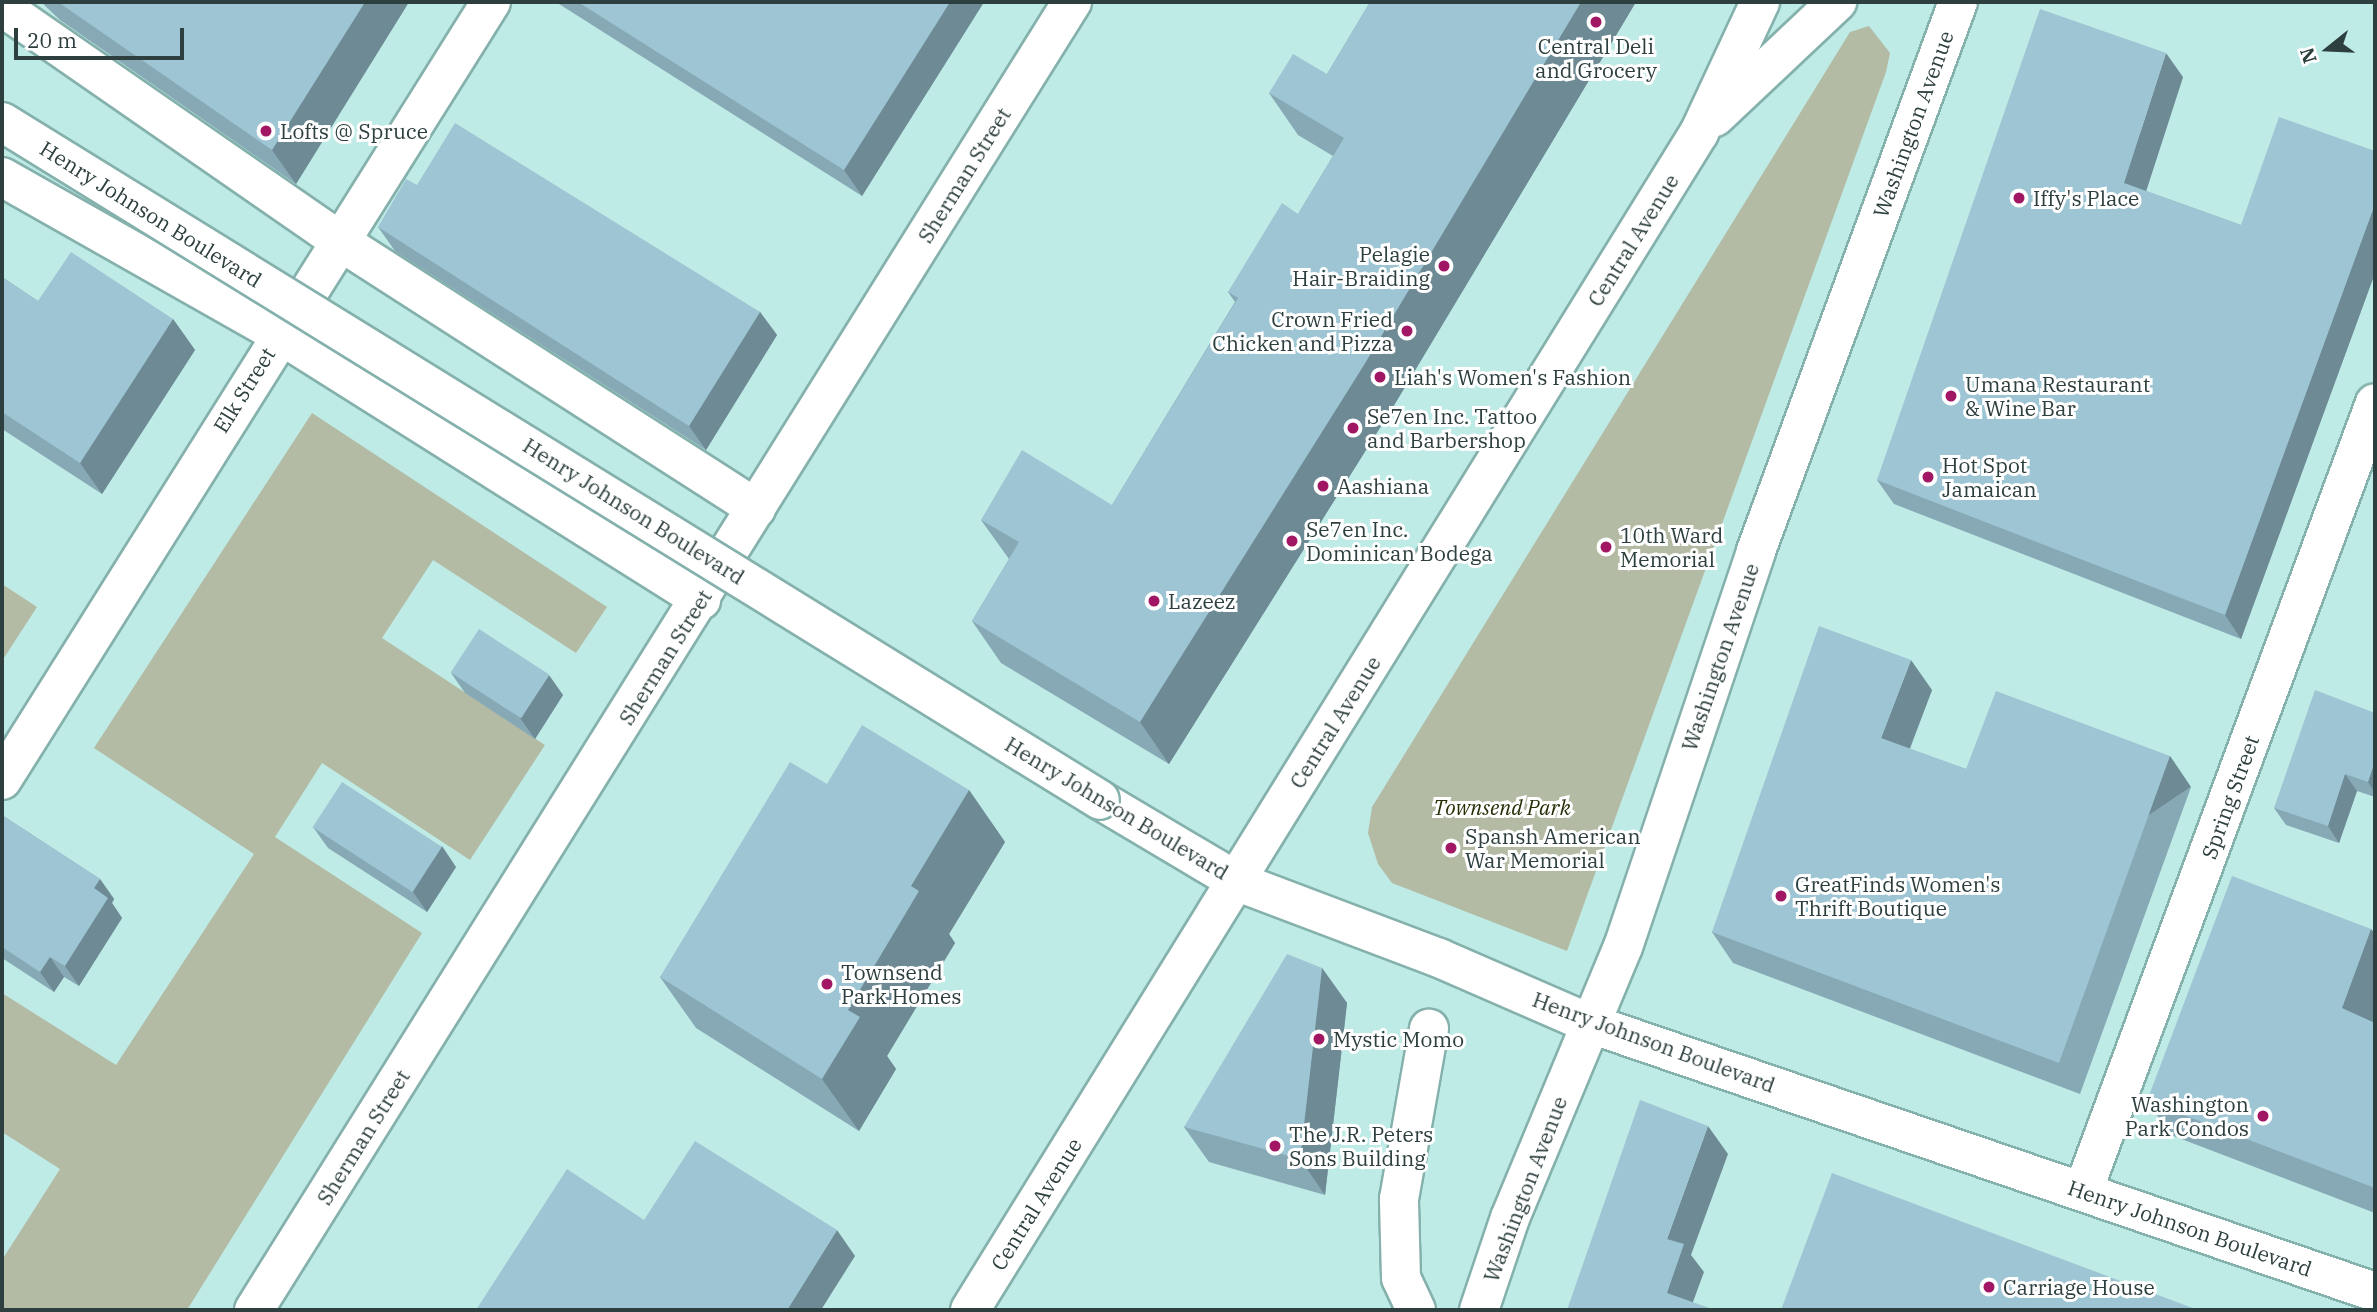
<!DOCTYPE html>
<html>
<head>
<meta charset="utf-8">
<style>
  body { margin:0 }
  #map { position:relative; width:2377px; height:1312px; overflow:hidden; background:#beebe6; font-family:"IBM Plex Serif",serif }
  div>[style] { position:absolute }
  .green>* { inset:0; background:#b4bba5 }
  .roads { filter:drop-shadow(2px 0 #85b1ac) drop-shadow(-2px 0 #85b1ac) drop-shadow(0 2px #85b1ac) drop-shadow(0 -2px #85b1ac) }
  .minor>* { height:38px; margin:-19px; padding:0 19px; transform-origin:19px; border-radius:19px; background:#fff }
  .major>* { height:38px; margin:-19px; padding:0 19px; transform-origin:19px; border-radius:19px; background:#fff }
  .bridges { filter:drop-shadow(2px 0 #85b1ac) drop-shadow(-2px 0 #85b1ac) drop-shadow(0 2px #85b1ac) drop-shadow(0 -2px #85b1ac) }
  .major-bridge>* { height:38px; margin:-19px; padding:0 19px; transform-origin:19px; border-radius:19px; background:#fff }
  .wall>* { inset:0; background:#87a9b5 }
  .shaded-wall>* { inset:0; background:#6e8a94; transform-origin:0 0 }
  .building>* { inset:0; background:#9dc5d3; transform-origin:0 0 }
  .dots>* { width:19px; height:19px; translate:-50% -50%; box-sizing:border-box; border:4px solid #fff; border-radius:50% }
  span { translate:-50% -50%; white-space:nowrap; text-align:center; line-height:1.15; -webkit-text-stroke:6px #fff; paint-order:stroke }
  .poi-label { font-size:21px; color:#2d3f3e }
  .left { translate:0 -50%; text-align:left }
  .right { translate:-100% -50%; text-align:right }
  .street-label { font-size:21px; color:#2d3f3e }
  .park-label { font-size:21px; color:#252f06; font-style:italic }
  .frame { position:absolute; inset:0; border:4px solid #2d3f3e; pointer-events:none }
  .north { position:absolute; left:2293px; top:14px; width:70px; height:70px; -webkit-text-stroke:5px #fff; paint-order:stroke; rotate:252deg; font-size:19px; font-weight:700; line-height:28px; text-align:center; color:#2d3f3e }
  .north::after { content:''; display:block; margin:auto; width:24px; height:32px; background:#2d3f3e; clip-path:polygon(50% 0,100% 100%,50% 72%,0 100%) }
  .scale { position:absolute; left:14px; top:28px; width:170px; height:32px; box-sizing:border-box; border:4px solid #2d3f3e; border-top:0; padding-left:9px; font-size:21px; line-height:24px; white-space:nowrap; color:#2d3f3e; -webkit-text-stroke:5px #fff; paint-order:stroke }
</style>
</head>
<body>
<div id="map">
  <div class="green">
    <i style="clip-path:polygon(1869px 26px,1890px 53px,1886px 72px,1567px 951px,1392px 883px,1378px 864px,1368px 833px,1372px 807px,1850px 32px)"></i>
    <i style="clip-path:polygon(312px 413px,607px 607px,576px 653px,433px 560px,382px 638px,545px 745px,470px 860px,322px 763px,275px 837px,422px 933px,187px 1310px,2px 1310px,2px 1260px,60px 1169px,2px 1132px,2px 993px,116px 1065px,254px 854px,94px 748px)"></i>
    <i style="clip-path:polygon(2px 584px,37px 607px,2px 661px)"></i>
  </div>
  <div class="roads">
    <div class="minor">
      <i style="left:2px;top:7px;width:409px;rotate:34.7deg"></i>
      <i style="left:338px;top:240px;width:497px;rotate:32.7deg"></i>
      <i style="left:2px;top:177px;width:318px;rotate:29.5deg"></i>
      <i style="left:279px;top:334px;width:499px;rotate:32.2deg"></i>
      <i style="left:2px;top:780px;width:919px;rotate:-57.85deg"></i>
      <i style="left:1238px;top:882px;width:215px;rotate:20.7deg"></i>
      <i style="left:1439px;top:958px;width:166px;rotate:23.5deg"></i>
      <i style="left:1591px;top:1024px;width:829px;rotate:18.87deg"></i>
      <i style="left:2083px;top:1191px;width:840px;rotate:-69.67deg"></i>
      <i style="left:254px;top:1310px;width:1543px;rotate:-57.98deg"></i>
      <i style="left:1416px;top:1310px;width:35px;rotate:-115deg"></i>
      <i style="left:1401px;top:1278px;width:79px;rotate:-91.5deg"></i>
      <i style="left:1399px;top:1199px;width:173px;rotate:-80deg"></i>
    </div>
    <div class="major">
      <i style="left:1715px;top:117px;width:168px;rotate:-43.3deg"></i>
      <i style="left:1100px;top:800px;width:161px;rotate:30.7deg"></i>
      <i style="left:970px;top:1310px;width:1384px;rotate:-58.23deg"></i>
      <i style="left:1699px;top:133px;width:145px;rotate:-65deg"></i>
      <i style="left:1479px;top:1310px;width:97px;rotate:-71.4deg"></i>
      <i style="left:1510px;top:1218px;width:294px;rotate:-67.4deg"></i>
      <i style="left:1623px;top:947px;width:418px;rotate:-71.4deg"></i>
      <i style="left:1756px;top:551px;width:585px;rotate:-69.8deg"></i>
    </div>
  </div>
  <div class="bridges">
    <div class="major-bridge">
      <i style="left:2px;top:122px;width:1290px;rotate:31.69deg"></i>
    </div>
  </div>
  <div class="wall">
    <i style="clip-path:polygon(41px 2px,409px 2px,296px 184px,60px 20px)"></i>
    <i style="clip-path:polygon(557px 2px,984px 2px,862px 196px,559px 4px)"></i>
    <i style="clip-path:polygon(1370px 2px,1636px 2px,1393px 407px,1169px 764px,1001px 663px,972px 621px,1009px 559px,981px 520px,1112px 505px,1235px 302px,1228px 292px,1298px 214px,1333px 156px,1298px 135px,1269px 93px,1327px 74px)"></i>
    <i style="clip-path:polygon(2183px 77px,2146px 191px,2241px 225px,2375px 151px,2375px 273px,2241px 639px,1894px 504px,1877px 480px)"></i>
    <i style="clip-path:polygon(417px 185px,760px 312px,777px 335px,706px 450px,395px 251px,378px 227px)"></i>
    <i style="clip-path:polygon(2px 277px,38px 301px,173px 319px,195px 350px,102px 494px,2px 429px)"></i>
    <i style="clip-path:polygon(451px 673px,563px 695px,535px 739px,465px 693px)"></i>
    <i style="clip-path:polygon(1932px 690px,1910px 749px,1966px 769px,2170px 756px,2191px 787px,2080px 1094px,1733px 963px,1712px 932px)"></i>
    <i style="clip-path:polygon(2375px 713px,2375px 797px,2357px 791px,2339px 843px,2286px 825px,2274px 808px)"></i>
    <i style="clip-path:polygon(827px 784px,969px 790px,1005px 842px,949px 934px,955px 943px,887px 1056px,896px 1069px,859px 1131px,696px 1028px,660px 977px)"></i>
    <i style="clip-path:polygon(2px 815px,100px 879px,114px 899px,112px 903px,122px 918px,79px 986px,64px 977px,54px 992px,2px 958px)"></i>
    <i style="clip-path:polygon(313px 827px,456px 867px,427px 912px,328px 848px)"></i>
    <i style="clip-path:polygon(2371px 929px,2375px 934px,2375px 1018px,2374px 1022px,2375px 1023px,2375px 1213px,2171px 1135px,2147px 1101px)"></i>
    <i style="clip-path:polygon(1322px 968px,1347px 1003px,1325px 1195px,1209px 1162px,1184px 1127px)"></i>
  </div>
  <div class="shaded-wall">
    <i style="clip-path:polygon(365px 2px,409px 2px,296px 184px,272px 150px)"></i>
    <i style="clip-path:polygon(950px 2px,984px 2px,862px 196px,844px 170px)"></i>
    <i style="clip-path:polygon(1581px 2px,1636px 2px,1393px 407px,1169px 764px,1140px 722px)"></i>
    <i style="clip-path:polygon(2166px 53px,2183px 77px,2141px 207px,2124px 183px)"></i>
    <i style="clip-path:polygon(2375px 204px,2375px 273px,2241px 639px,2225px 615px)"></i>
    <i style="clip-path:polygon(760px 312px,777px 335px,706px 450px,689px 426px)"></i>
    <i style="clip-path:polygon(173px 319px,195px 350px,102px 494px,80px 463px)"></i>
    <i style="clip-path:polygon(1911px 660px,1932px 690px,1902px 768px,1881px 738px)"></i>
    <i style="clip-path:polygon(549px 675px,563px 695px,535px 739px,520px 718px)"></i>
    <i style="left:2170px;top:756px;width:37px;height:326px;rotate:56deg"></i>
    <i style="clip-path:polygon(2375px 761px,2375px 793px,2368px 782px)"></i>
    <i style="clip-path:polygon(2345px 774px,2357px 791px,2339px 843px,2328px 826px)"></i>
    <i style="clip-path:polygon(969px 790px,1005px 842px,949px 934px,955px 943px,887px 1056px,896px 1069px,859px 1131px,822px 1079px,848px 1010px,911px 886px)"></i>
    <i style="clip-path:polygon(442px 846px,456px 867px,427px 912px,413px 892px)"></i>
    <i style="clip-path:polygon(100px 879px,114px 899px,112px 903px,122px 918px,79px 986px,65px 966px,94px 888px)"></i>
    <i style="clip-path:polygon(2371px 929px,2375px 934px,2375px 1018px,2366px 1043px,2342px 1008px)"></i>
    <i style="clip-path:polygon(50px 957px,64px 977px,54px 992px,40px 972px)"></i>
    <i style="clip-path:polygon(1322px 968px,1347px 1003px,1325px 1195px,1300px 1159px)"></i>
    <i style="clip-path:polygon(1708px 1126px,1728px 1154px,1691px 1255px,1704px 1272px,1690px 1310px,1667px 1293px,1667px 1239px)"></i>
    <i style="clip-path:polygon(837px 1230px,855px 1256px,821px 1310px,787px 1310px)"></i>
  </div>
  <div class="building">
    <i style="clip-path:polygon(58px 2px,365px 2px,272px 150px)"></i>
    <i style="clip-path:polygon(578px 2px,950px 2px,844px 170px)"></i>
    <i style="clip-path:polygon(1370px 2px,1581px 2px,1364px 365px,1140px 722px,972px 621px,1019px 542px,981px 520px,1022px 450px,1112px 505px,1238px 298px,1228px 292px,1282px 203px,1298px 214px,1344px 138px,1269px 93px,1293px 54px,1327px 74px)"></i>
    <i style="clip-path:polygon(2040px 9px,2166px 53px,2124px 183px,2241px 225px,2279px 117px,2375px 151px,2375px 204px,2225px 615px,1877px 480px)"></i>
    <i style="clip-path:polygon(455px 123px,760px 312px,689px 426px,378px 227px,406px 179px,417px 185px)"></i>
    <i style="clip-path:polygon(71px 252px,173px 319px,80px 463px,2px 412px,2px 277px,38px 301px)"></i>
    <i style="clip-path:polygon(1819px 626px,1911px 660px,1881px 738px,1966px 769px,1996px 691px,2170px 756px,2059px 1063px,1712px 932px)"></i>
    <i style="left:479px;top:629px;width:84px;height:52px;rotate:33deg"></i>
    <i style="clip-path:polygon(2315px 690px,2375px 713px,2375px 761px,2368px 782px,2345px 774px,2328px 826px,2274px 808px)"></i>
    <i style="clip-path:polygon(862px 725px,969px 790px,911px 886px,919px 891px,848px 1010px,860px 1017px,822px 1079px,660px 977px,790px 762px,827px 784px)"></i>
    <i style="left:342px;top:782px;width:119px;height:54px;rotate:33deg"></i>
    <i style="clip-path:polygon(2px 815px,100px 879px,94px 888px,108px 898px,65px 966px,50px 957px,40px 972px,2px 947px)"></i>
    <i style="clip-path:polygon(2232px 876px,2371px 929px,2342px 1008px,2375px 1023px,2375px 1188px,2147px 1101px)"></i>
    <i style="clip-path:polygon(1287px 954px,1322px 968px,1300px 1159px,1184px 1127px)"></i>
    <i style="clip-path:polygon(1640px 1100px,1708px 1126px,1667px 1239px,1684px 1244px,1667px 1293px,1715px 1310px,1567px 1310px)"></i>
    <i style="clip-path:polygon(695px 1141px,837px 1230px,787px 1310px,476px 1310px,567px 1169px,644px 1220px)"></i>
    <i style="clip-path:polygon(1832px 1173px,2198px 1310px,1781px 1310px)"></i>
  </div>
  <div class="dots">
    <i style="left:1596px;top:22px;background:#a11763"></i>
    <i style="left:266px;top:131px;background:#a11763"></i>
    <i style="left:2019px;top:198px;background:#a11763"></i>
    <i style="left:1444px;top:266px;background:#a11763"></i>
    <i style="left:1407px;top:331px;background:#a11763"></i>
    <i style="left:1380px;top:377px;background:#a11763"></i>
    <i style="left:1951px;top:396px;background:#a11763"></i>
    <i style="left:1353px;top:428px;background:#a11763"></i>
    <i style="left:1928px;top:477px;background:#a11763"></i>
    <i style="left:1323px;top:486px;background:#a11763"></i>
    <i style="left:1292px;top:541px;background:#a11763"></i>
    <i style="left:1606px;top:547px;background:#a11763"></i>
    <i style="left:1154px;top:601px;background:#a11763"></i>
    <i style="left:1451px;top:848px;background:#a11763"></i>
    <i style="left:1781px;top:896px;background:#a11763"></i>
    <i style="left:827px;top:984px;background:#a11763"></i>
    <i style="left:1319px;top:1039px;background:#a11763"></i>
    <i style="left:2263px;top:1116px;background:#a11763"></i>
    <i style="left:1275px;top:1146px;background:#a11763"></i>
    <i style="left:1989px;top:1287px;background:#a11763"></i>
  </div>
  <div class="poi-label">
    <span style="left:1596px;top:58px">Central Deli<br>and Grocery</span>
    <span class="left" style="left:280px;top:131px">Lofts @ Spruce</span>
    <span class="left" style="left:2033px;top:198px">Iffy's Place</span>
    <span class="right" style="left:1430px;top:266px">Pelagie<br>Hair-Braiding</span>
    <span class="right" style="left:1393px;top:331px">Crown Fried<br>Chicken and Pizza</span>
    <span class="left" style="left:1394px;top:377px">Liah's Women's Fashion</span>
    <span class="left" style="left:1965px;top:396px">Umana Restaurant<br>&amp; Wine Bar</span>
    <span class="left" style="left:1367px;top:428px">Se7en Inc. Tattoo<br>and Barbershop</span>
    <span class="left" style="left:1942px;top:477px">Hot Spot<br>Jamaican</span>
    <span class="left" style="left:1337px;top:486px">Aashiana</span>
    <span class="left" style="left:1306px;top:541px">Se7en Inc.<br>Dominican Bodega</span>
    <span class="left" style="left:1620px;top:547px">10th Ward<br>Memorial</span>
    <span class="left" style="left:1168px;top:601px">Lazeez</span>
    <span class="left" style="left:1465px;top:848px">Spansh American<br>War Memorial</span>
    <span class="left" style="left:1795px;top:896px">GreatFinds Women's<br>Thrift Boutique</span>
    <span class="left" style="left:841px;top:984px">Townsend<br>Park Homes</span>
    <span class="left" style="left:1333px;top:1039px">Mystic Momo</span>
    <span class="right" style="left:2249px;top:1116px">Washington<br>Park Condos</span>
    <span class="left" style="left:1289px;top:1146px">The J.R. Peters<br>Sons Building</span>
    <span class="left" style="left:2003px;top:1287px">Carriage House</span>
  </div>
  <div class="street-label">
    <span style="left:1913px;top:124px;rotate:-70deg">Washington Avenue</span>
    <span style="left:964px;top:175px;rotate:-58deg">Sherman Street</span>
    <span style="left:151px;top:214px;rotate:32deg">Henry Johnson Boulevard</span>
    <span style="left:1633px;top:240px;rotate:-58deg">Central Avenue</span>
    <span style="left:244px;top:390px;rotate:-58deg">Elk Street</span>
    <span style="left:634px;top:511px;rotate:32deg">Henry Johnson Boulevard</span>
    <span style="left:665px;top:657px;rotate:-58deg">Sherman Street</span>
    <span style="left:1720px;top:657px;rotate:-71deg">Washington Avenue</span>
    <span style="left:1335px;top:722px;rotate:-58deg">Central Avenue</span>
    <span style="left:2230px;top:797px;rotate:-70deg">Spring Street</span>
    <span style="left:1117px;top:808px;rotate:31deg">Henry Johnson Boulevard</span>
    <span style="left:1654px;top:1042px;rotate:20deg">Henry Johnson Boulevard</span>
    <span style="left:363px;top:1137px;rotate:-58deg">Sherman Street</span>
    <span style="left:1525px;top:1189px;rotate:-69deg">Washington Avenue</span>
    <span style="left:1036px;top:1204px;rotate:-58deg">Central Avenue</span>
    <span style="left:2190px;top:1228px;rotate:19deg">Henry Johnson Boulevard</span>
  </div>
  <div class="park-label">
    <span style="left:1502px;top:807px">Townsend Park</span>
  </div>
  <div class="frame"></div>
  <div class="north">N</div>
  <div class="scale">20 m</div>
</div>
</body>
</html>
